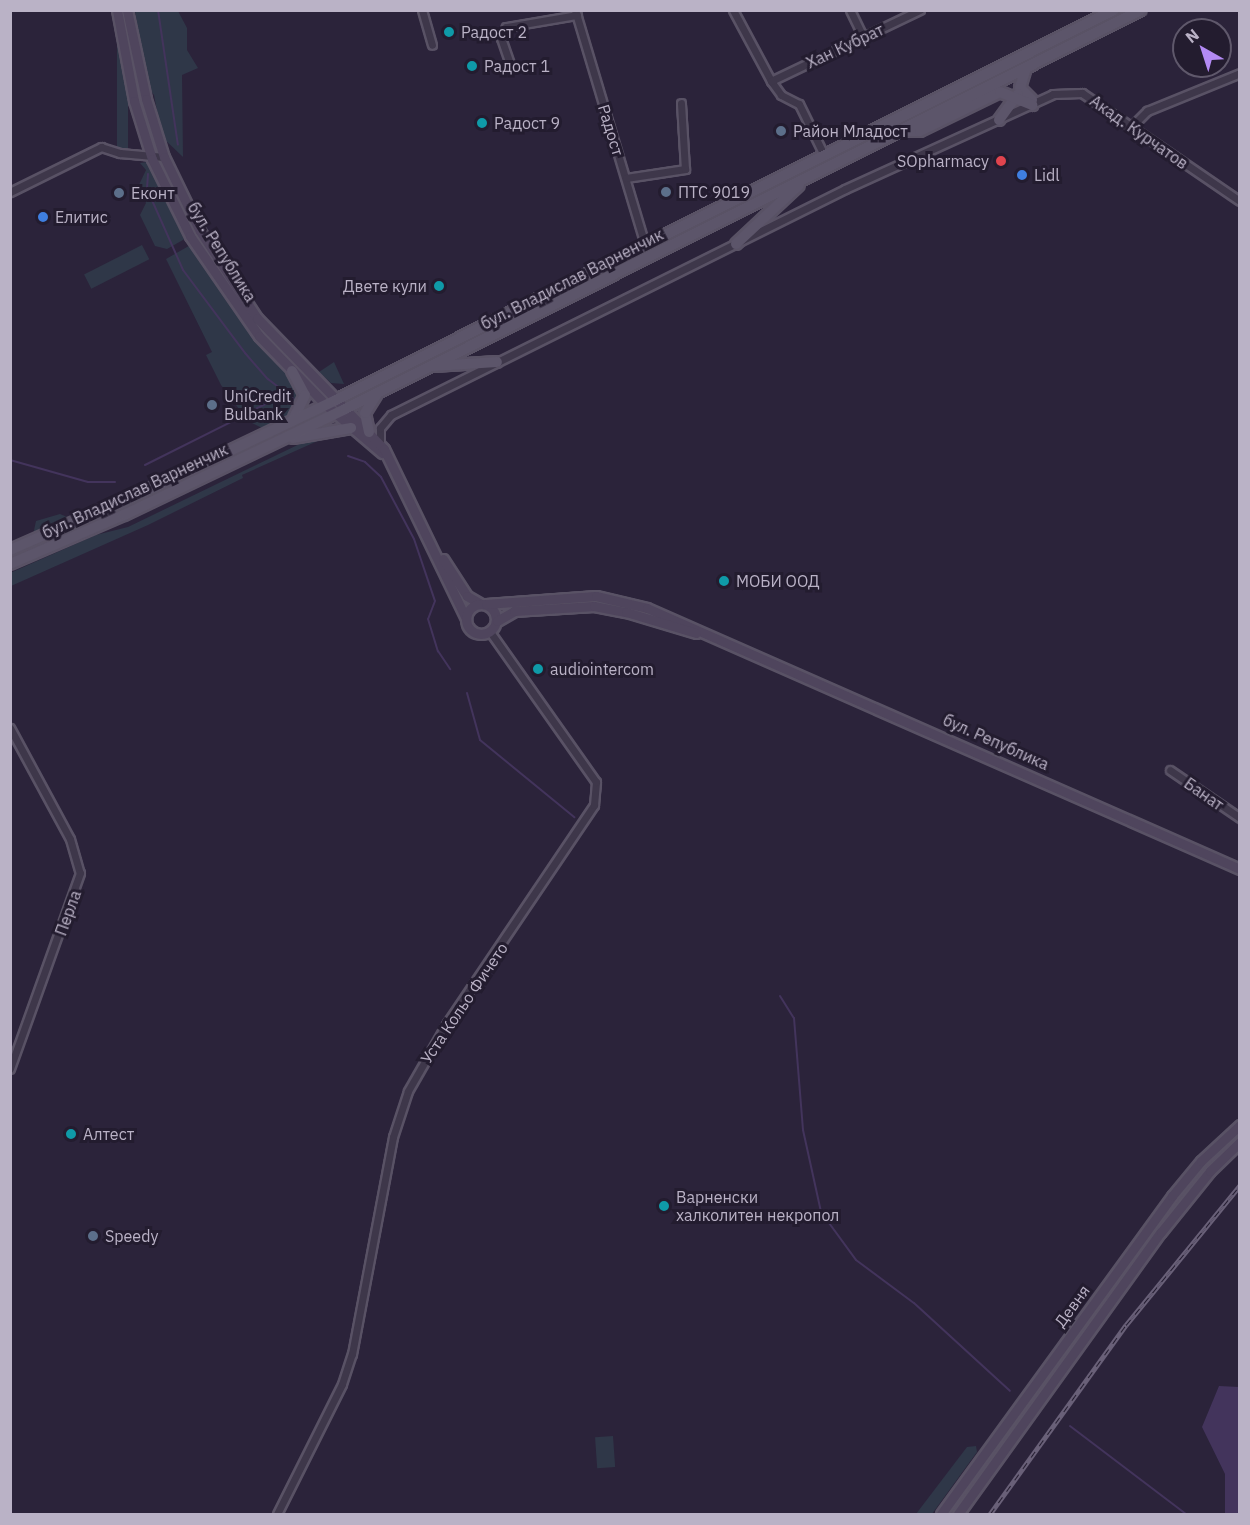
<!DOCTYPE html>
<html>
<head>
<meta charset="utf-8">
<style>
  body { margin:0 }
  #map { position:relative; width:1250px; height:1525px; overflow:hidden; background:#2b233a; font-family:"IBM Plex Sans",sans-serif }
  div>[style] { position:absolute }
  .green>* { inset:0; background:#2f3748; transform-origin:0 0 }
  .water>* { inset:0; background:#43345c }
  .stream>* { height:2px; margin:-1px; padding:0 1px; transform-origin:1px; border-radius:1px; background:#43345c }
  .roads { filter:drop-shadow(2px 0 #595265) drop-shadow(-2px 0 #595265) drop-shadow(0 2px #595265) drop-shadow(0 -2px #595265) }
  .street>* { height:7px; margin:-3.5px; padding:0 3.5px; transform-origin:3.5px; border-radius:3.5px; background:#3e374a }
  .secondary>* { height:9px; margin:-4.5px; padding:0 4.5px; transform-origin:4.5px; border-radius:4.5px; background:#4f455d }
  .secondary>.ring { margin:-4.5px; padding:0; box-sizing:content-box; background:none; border:9px solid #4f455d; border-radius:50% }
  .primary>* { height:10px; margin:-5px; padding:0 5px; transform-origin:5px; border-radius:5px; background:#5c556a }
  .rail>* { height:4.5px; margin-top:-2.25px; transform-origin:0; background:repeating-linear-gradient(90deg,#231c2f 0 7px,#696078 0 14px); box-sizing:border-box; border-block:2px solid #696078 }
  .dots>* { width:16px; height:16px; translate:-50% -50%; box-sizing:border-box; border:3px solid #231c2f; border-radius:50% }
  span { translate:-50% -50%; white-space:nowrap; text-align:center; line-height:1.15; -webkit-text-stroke:6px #231c2f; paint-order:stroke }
  .poi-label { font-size:16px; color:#bab2c6 }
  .left { translate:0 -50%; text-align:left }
  .right { translate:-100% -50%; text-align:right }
  .street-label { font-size:16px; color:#bab2c6 }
  .frame { position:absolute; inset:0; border:12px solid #bab2c6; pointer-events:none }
  .north { position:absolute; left:1172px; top:18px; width:60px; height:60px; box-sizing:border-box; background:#231c2f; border:2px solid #5f586b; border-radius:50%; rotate:321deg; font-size:16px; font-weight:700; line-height:24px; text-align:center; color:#bab2c6 }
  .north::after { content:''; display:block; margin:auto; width:21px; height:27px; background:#b38af4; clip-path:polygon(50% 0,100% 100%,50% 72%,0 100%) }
</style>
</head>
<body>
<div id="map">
  <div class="green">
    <i style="left:117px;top:11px;width:11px;height:145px"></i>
    <i style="clip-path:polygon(135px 11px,178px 11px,187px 28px,187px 50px,198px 68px,182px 75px,183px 157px,162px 137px,157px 124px,157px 111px,154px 95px,147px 87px)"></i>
    <i style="clip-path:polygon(153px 161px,160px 174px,170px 169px,200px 231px,257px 318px,324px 388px,316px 394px,295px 374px,303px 405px,281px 425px,262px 428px,248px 421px,221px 385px,206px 355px,212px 352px,166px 259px,194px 243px,190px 236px,167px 249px,155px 246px,140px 215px,146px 203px,138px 187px,146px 170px,140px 163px)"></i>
    <i style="left:142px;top:245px;width:16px;height:65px;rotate:63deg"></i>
    <i style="clip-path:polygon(334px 362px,344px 384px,331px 383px,319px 372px)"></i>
    <i style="clip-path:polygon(331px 435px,242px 475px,243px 478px,148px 525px,11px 586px,10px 573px,96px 535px,128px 527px,312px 438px)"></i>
    <i style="clip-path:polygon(60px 514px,72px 519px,33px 535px,36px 521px)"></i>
    <i style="left:613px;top:1436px;width:31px;height:18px;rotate:86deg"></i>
    <i style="clip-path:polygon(976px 1446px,977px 1452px,932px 1514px,916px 1514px,967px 1447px)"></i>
  </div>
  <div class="water">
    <i style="clip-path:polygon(1219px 1386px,1239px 1387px,1239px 1514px,1225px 1514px,1225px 1474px,1202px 1427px)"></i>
  </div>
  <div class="stream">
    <i style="left:158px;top:10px;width:136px;rotate:81.6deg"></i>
    <i style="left:148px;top:174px;width:15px;rotate:94deg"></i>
    <i style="left:147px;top:189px;width:89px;rotate:66deg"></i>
    <i style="left:183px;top:270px;width:104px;rotate:53.2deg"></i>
    <i style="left:245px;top:353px;width:35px;rotate:49deg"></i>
    <i style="left:268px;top:379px;width:33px;rotate:38deg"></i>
    <i style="left:249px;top:412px;width:41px;rotate:-25.9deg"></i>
    <i style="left:348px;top:456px;width:18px;rotate:19deg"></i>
    <i style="left:365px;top:462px;width:22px;rotate:43deg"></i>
    <i style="left:381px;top:477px;width:70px;rotate:62deg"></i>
    <i style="left:414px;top:539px;width:65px;rotate:71.3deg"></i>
    <i style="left:435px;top:601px;width:19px;rotate:111deg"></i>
    <i style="left:428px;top:619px;width:34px;rotate:73deg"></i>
    <i style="left:438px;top:651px;width:22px;rotate:56deg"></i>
    <i style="left:10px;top:460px;width:81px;rotate:15.8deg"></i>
    <i style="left:88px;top:482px;width:27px"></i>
    <i style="left:145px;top:465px;width:98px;rotate:-26.6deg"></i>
    <i style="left:467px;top:693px;width:49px;rotate:74.5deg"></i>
    <i style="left:480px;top:740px;width:122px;rotate:39.3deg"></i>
    <i style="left:780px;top:996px;width:26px;rotate:58deg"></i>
    <i style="left:794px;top:1018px;width:112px;rotate:85.4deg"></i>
    <i style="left:803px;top:1130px;width:84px;rotate:77.6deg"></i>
    <i style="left:821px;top:1212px;width:59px;rotate:53.9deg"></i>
    <i style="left:856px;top:1260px;width:72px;rotate:36.6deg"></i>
    <i style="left:914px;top:1303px;width:130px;rotate:42.5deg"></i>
    <i style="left:1070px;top:1426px;width:146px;rotate:37.2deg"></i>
  </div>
  <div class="roads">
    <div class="street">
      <i style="left:422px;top:10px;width:36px;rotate:74deg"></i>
      <i style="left:575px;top:10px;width:245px;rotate:73.4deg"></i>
      <i style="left:733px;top:10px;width:81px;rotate:61.8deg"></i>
      <i style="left:771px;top:81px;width:17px;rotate:54deg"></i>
      <i style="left:781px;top:95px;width:20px;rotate:27deg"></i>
      <i style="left:799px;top:104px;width:57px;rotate:63.9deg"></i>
      <i style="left:850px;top:10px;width:30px;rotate:64deg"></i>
      <i style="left:510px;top:64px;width:28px;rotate:-109deg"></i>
      <i style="left:501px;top:38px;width:12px;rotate:-66deg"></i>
      <i style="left:506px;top:27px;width:72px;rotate:-9.6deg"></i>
      <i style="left:771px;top:81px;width:165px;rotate:-25.5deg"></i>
      <i style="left:1131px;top:127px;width:23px;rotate:-45deg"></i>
      <i style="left:1147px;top:111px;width:100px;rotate:-22.2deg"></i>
      <i style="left:626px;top:178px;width:60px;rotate:-8.7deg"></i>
      <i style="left:685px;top:169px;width:66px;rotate:-93.5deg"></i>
      <i style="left:10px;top:192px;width:102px;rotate:-26.3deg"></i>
      <i style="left:101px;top:147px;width:20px;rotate:18deg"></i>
      <i style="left:120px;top:153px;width:44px;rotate:5.2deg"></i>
      <i style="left:380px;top:443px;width:15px;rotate:-90deg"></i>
      <i style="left:380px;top:428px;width:17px;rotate:-50deg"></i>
      <i style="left:391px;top:415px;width:507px;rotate:-26.46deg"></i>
      <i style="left:845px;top:189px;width:229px;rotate:-24.5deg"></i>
      <i style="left:1053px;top:94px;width:29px;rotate:-2deg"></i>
      <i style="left:1082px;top:93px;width:191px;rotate:34.4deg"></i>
      <i style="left:10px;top:728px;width:126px;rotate:61.6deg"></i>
      <i style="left:70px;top:839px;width:35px;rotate:74deg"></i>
      <i style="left:80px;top:873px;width:208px;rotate:109.7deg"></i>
      <i style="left:1170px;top:770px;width:85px;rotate:34.4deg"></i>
      <i style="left:277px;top:1514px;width:145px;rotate:-63.4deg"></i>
      <i style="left:342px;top:1384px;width:32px;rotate:-72deg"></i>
      <i style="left:352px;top:1354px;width:221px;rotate:-79.3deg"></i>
      <i style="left:393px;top:1137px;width:48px;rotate:-71.9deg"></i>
      <i style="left:408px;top:1091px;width:78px;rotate:-60.2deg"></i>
      <i style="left:447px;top:1023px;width:263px;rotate:-56deg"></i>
      <i style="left:594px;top:805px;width:23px;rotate:-85deg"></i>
      <i style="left:596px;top:782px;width:184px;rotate:-125.2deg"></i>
    </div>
    <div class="secondary">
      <i style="left:117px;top:10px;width:93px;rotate:79.4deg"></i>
      <i style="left:134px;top:101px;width:61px;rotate:72.8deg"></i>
      <i style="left:152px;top:159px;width:86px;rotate:63.7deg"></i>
      <i style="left:190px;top:236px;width:121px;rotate:55.4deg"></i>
      <i style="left:259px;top:336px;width:96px;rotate:45.8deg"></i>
      <i style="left:326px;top:405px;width:74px;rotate:40.6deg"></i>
      <i style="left:127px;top:10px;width:91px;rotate:77.9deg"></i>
      <i style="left:146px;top:99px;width:61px;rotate:72.8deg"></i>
      <i style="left:164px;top:157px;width:82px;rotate:64.1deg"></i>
      <i style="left:200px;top:231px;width:104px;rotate:56.8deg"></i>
      <i style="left:257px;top:318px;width:182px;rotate:45.9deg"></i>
      <i style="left:384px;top:449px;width:189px;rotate:64.2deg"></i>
      <i style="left:443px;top:559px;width:44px;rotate:57deg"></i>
      <i style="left:467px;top:596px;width:16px;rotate:30deg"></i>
      <i class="ring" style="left:466px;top:604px;width:21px;height:21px"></i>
      <i style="left:486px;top:604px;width:110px;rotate:-4.2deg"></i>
      <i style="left:596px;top:596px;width:52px;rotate:13.2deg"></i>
      <i style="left:647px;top:608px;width:648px;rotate:23.76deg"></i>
      <i style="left:497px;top:621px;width:20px;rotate:-30deg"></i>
      <i style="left:514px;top:611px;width:80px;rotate:-3.6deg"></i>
      <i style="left:594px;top:606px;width:33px;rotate:11deg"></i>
      <i style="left:626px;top:612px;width:73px;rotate:16.7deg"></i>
      <i style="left:941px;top:1514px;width:393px;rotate:-54deg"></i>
      <i style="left:1172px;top:1196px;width:45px;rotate:-50.4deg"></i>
      <i style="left:1201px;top:1161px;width:53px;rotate:-42.7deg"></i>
      <i style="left:958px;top:1514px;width:347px;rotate:-54.3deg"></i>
      <i style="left:1161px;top:1232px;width:78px;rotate:-51.2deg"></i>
      <i style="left:1210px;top:1171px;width:42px;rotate:-44deg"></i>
    </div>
    <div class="primary">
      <i style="left:1026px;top:68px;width:21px;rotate:107deg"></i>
      <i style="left:1020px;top:88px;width:17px;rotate:45deg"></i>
      <i style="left:999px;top:120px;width:32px;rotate:-54deg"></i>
      <i style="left:904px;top:131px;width:16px"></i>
      <i style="left:920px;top:131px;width:89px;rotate:-26deg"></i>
      <i style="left:1000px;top:92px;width:35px;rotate:22deg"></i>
      <i style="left:736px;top:244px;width:86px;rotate:-43.1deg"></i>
      <i style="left:434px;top:366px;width:63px;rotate:-3.6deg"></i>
      <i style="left:292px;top:371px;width:27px;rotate:62deg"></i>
      <i style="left:305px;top:395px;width:25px;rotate:116deg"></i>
      <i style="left:369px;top:432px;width:19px;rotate:-102deg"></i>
      <i style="left:365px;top:413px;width:22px;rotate:-58deg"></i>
      <i style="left:293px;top:438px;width:59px;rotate:-9.8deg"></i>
      <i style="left:10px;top:550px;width:162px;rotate:-23.7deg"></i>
      <i style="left:158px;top:485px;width:197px;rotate:-25.5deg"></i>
      <i style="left:336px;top:400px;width:870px;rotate:-26.62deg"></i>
      <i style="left:10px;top:564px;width:124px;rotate:-23.3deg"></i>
      <i style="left:124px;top:515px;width:245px;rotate:-25.6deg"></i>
      <i style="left:345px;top:409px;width:890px;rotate:-26.62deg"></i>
    </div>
  </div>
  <div class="rail">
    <i style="left:990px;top:1514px;width:233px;rotate:-54.3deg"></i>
    <i style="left:1126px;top:1325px;width:181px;rotate:-50.8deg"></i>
  </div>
  <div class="dots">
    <i style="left:449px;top:32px;background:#0f9aa8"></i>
    <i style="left:472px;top:66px;background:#0f9aa8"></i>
    <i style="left:482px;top:123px;background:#0f9aa8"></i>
    <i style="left:781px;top:131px;background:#5c6f8a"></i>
    <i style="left:1001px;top:161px;background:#e0444e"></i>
    <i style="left:1022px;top:175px;background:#3f7fe0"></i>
    <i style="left:666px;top:192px;background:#5c6f8a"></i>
    <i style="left:119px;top:193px;background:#5c6f8a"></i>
    <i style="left:43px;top:217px;background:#3f7fe0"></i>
    <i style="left:439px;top:286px;background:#0f9aa8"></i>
    <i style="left:212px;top:405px;background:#5c6f8a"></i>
    <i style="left:724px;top:581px;background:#0f9aa8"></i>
    <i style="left:538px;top:669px;background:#0f9aa8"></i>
    <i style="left:71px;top:1134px;background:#0f9aa8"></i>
    <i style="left:664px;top:1206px;background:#0f9aa8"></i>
    <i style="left:93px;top:1236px;background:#5c6f8a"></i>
  </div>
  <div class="poi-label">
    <span class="left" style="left:461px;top:32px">Радост 2</span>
    <span class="left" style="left:484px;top:66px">Радост 1</span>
    <span class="left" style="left:494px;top:123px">Радост 9</span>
    <span class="left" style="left:793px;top:131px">Район Младост</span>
    <span class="right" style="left:989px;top:161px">SOpharmacy</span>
    <span class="left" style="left:1034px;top:175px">Lidl</span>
    <span class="left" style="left:678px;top:192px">ПТС 9019</span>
    <span class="left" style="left:131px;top:193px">Еконт</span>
    <span class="left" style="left:55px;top:217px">Елитис</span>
    <span class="right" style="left:427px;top:286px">Двете кули</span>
    <span class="left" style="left:224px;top:405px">UniCredit<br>Bulbank</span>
    <span class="left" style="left:736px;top:581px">МОБИ ООД</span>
    <span class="left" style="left:550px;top:669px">audiointercom</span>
    <span class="left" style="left:83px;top:1134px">Алтест</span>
    <span class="left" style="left:676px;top:1206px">Варненски<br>халколитен некропол</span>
    <span class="left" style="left:105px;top:1236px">Speedy</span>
  </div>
  <div class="street-label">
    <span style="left:845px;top:46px;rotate:-25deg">Хан Кубрат</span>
    <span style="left:611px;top:130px;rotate:73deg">Радост</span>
    <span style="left:1139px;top:132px;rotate:35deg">Акад. Курчатов</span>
    <span style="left:222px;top:252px;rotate:58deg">бул. Република</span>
    <span style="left:572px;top:279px;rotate:-27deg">бул. Владислав Варненчик</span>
    <span style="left:135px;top:491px;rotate:-25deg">бул. Владислав Варненчик</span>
    <span style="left:996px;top:742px;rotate:24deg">бул. Република</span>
    <span style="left:1204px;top:794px;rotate:35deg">Банат</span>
    <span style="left:68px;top:913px;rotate:-70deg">Перла</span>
    <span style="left:464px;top:1003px;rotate:-56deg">Уста Кольо Фичето</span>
    <span style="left:1072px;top:1306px;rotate:-54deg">Девня</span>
  </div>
  <div class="frame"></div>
  <div class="north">N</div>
</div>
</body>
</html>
